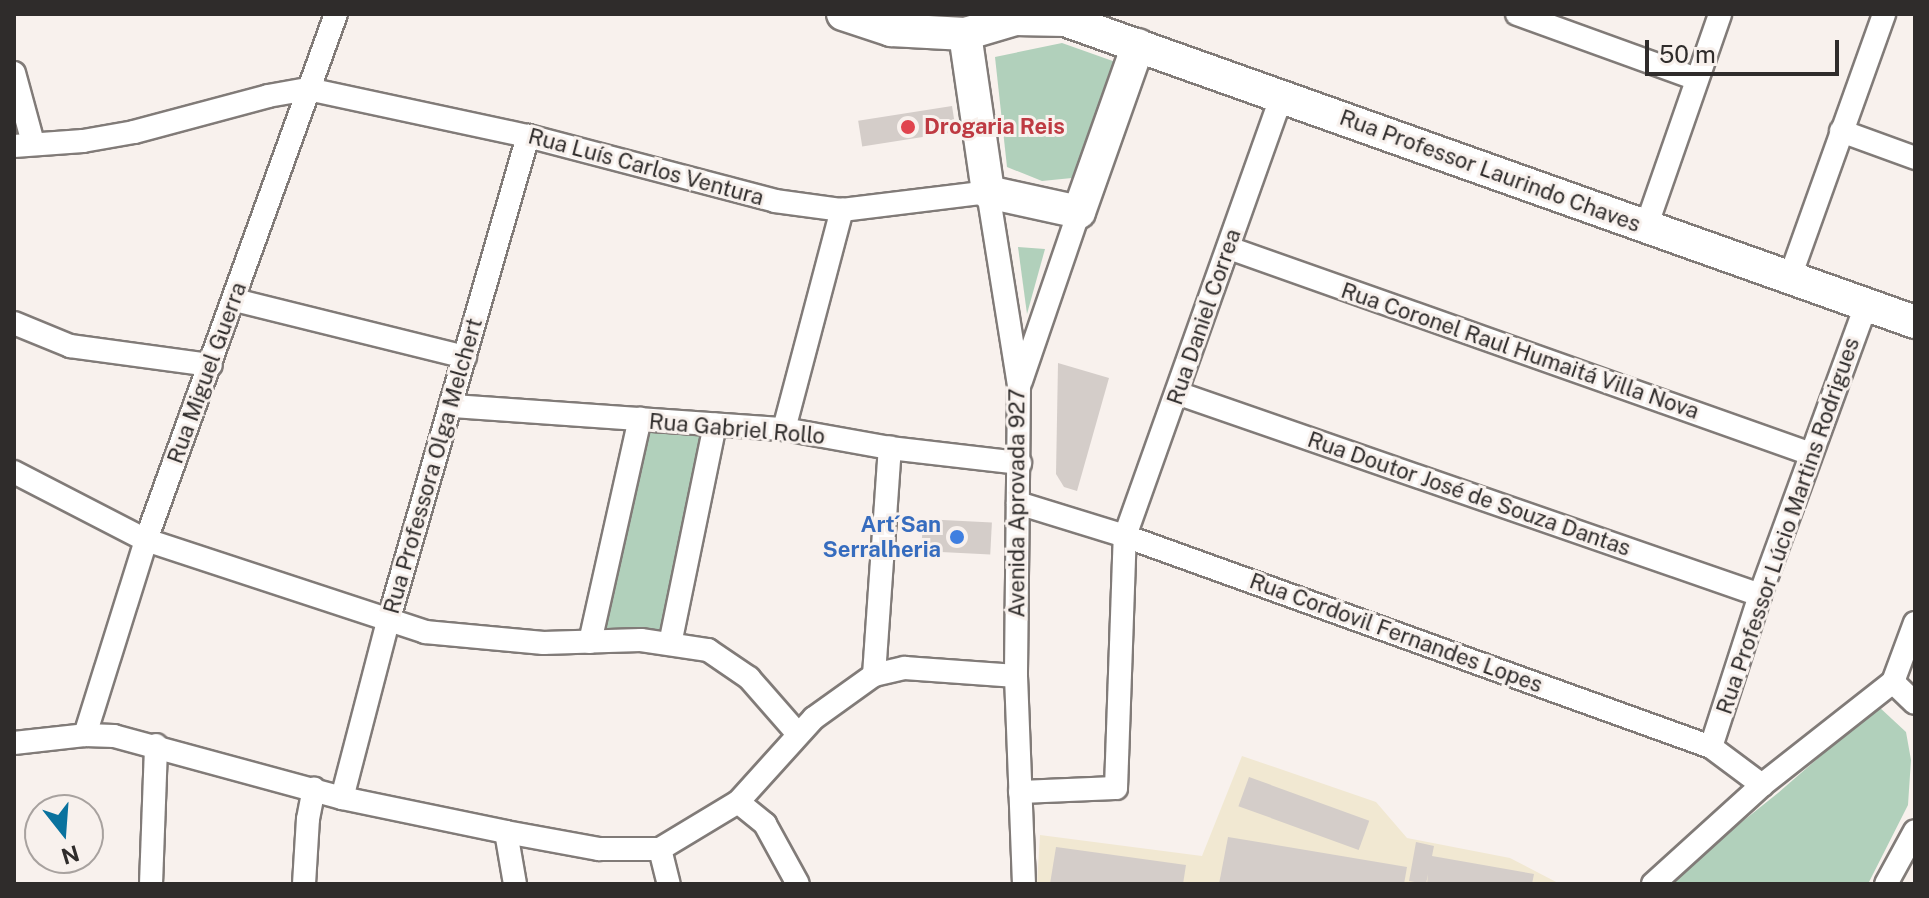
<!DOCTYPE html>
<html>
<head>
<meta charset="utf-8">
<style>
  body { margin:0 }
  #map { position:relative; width:1929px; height:898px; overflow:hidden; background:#f8f1ed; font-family:"Public Sans",sans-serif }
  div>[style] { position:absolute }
  .medical>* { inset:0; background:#f1e8d2 }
  .green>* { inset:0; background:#b1d0bb }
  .building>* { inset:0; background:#d4cdc9; transform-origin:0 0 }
  .roads { filter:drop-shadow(2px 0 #817b78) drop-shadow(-2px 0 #817b78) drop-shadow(0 2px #817b78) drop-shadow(0 -2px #817b78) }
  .street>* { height:22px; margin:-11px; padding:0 11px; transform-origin:11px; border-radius:11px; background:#fff }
  .secondary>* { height:32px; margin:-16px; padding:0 16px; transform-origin:16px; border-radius:16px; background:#fff }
  .dots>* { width:22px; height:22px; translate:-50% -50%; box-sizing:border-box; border:4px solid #f8f1ed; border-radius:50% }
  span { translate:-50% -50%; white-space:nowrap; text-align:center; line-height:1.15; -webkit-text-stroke:6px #f8f1ed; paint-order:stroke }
  .health-label { font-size:22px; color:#be3a42; font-weight:700 }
  .left { translate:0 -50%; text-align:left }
  .street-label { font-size:22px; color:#2f2c2b }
  .shop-label { font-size:22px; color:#366cbe; font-weight:700 }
  .right { translate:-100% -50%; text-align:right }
  .frame { position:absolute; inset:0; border:16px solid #2f2c2b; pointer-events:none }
  .north { position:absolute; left:24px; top:794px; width:80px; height:80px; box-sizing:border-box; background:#f8f1ed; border:2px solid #a8a29f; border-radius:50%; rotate:163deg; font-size:22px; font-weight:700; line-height:32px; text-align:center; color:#2f2c2b }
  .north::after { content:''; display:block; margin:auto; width:28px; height:36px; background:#0a729e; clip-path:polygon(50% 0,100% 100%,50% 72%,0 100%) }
  .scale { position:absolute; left:1645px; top:40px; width:194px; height:36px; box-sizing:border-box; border:4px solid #2f2c2b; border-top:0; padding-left:10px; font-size:24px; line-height:28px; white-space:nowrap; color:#2f2c2b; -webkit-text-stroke:6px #f8f1ed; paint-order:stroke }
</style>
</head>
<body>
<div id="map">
  <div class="medical">
    <i style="clip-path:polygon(1242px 756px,1376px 802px,1407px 838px,1510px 858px,1560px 884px,1037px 884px,1040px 835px,1202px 856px)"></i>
  </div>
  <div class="green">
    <i style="clip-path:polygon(1062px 43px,1124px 65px,1082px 177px,1042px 181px,1007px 167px,995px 57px)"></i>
    <i style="clip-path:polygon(1018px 247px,1045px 249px,1027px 314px)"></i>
    <i style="clip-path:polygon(648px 420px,711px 428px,665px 638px,590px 642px)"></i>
    <i style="clip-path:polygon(1878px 706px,1906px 732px,1911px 760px,1908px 805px,1868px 884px,1664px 884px,1778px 793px)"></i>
  </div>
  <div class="building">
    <i style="left:952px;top:106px;width:26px;height:95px;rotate:81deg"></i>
    <i style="clip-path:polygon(1058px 363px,1109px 378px,1077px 491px,1064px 487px,1056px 474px)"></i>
    <i style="left:923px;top:519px;width:69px;height:32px;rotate:3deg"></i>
    <i style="left:1249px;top:777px;width:128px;height:31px;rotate:20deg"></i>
    <i style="clip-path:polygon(1228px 837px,1407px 867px,1404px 884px,1219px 884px)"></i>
    <i style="clip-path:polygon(1416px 842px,1434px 846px,1432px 856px,1534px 874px,1532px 884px,1427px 884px,1428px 874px,1426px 884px,1409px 881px)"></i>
    <i style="clip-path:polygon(1056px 847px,1186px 865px,1183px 884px,1050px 884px)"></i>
  </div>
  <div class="roads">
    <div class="street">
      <i style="left:1517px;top:14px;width:191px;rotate:19.9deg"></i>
      <i style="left:14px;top:73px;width:73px;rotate:74.8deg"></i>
      <i style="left:1841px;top:131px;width:79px;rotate:20deg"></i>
      <i style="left:14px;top:146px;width:69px;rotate:-4.1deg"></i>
      <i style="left:83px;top:141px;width:52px;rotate:-10deg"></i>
      <i style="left:134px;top:132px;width:139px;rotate:-15deg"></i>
      <i style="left:268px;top:96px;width:41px;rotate:-9.9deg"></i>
      <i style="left:308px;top:89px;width:225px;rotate:12.1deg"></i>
      <i style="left:528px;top:136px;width:255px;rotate:14.7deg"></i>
      <i style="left:775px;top:201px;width:68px;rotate:7.7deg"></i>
      <i style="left:842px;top:210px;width:147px;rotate:-7deg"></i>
      <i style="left:988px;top:192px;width:196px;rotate:80.9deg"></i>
      <i style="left:1019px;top:386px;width:290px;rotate:90.6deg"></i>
      <i style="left:1016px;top:676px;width:208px;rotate:87.8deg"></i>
      <i style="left:1646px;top:227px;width:225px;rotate:-70.8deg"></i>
      <i style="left:1229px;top:248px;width:617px;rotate:19.49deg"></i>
      <i style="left:1790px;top:277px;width:279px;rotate:-70.3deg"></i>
      <i style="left:235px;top:300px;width:237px;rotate:13.9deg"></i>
      <i style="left:14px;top:323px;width:61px;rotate:22.3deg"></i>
      <i style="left:70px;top:346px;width:142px;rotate:7.7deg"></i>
      <i style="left:1021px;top:381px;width:179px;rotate:-71.1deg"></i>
      <i style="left:1177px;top:393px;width:617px;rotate:19.11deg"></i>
      <i style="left:453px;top:406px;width:332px;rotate:4deg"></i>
      <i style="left:784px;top:429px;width:108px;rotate:10.2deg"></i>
      <i style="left:890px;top:448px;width:131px;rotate:6.6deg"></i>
      <i style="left:784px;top:429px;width:227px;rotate:-75.2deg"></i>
      <i style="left:14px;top:472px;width:148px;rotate:27.3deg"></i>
      <i style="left:146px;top:540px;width:294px;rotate:18.2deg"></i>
      <i style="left:425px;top:632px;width:119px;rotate:5.3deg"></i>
      <i style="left:543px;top:643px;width:98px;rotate:-1.8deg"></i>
      <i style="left:641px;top:640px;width:68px;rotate:8.5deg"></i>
      <i style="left:708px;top:650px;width:50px;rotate:34.3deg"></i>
      <i style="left:749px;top:678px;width:74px;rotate:48.8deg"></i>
      <i style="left:1018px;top:503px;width:112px;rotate:17.1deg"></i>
      <i style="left:1125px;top:536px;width:623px;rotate:19.8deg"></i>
      <i style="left:1711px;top:747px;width:64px;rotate:36.7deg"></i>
      <i style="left:590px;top:642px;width:229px;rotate:-77.4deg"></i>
      <i style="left:670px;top:644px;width:224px;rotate:-78.4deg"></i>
      <i style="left:874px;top:675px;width:228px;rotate:-86deg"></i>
      <i style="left:1893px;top:682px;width:30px;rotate:44deg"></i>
      <i style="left:85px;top:735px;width:204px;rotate:-72.6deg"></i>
      <i style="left:146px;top:540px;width:559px;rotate:-70.14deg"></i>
      <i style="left:14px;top:743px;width:71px;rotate:-6.4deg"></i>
      <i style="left:85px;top:735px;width:29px;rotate:2deg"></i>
      <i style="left:114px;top:736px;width:236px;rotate:15.2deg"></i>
      <i style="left:342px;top:798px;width:167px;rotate:11.7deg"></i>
      <i style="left:506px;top:832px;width:95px;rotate:10.4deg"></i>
      <i style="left:599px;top:849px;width:61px"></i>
      <i style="left:660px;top:849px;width:91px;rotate:-31.1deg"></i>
      <i style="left:738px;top:802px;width:113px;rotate:-47.9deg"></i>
      <i style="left:814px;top:718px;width:74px;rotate:-35.6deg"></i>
      <i style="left:874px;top:675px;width:32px;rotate:-13deg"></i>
      <i style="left:905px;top:668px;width:111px;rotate:4.1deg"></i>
      <i style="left:1711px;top:747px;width:160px;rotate:-72.1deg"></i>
      <i style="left:1760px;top:595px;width:308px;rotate:-69.9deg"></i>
      <i style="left:1020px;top:792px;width:96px;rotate:-2.4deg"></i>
      <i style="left:1116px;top:788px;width:252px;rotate:-88deg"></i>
      <i style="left:1125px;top:536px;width:466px;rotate:-70.4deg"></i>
      <i style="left:342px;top:798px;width:182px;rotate:-75.4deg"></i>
      <i style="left:388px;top:622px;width:506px;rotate:-73.93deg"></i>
      <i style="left:738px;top:802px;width:35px;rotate:39deg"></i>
      <i style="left:765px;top:824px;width:68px;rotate:61.2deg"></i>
      <i style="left:506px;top:832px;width:53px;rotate:80.2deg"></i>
      <i style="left:660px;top:849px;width:36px;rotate:76deg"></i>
      <i style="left:151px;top:884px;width:139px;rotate:-87.9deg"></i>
      <i style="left:304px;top:884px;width:65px;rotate:-86.5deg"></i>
      <i style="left:308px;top:819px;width:31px;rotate:-79deg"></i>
      <i style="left:1653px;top:884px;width:147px;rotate:-42.2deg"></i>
      <i style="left:1762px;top:785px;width:167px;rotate:-38.2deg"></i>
      <i style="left:1893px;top:682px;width:63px;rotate:-69.6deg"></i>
      <i style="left:1886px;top:884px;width:60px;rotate:-61.3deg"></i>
    </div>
    <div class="secondary">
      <i style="left:843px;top:14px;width:51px;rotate:18.4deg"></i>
      <i style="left:891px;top:30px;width:74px;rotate:3.1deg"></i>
      <i style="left:965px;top:34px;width:52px;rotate:-16.7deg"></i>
      <i style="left:1015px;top:19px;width:50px;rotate:1.1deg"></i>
      <i style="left:1065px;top:20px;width:902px;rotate:19.56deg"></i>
      <i style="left:965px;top:34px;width:160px;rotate:81.7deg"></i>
      <i style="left:988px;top:192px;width:93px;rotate:12.4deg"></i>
      <i style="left:1079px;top:212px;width:177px;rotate:-70.5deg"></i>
    </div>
  </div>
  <div class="dots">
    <i style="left:908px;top:127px;background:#e0444e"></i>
    <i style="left:957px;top:537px;background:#3f7fe0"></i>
  </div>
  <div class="health-label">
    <span class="left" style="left:924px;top:127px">Drogaria Reis</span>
  </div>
  <div class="street-label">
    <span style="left:646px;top:167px;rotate:15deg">Rua Luís Carlos Ventura</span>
    <span style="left:1490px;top:171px;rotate:20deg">Rua Professor Laurindo Chaves</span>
    <span style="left:1204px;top:317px;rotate:-71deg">Rua Daniel Correa</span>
    <span style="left:1520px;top:351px;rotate:19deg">Rua Coronel Raul Humaitá Villa Nova</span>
    <span style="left:207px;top:373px;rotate:-70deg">Rua Miguel Guerra</span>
    <span style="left:737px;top:429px;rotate:5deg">Rua Gabriel Rollo</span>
    <span style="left:433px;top:466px;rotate:-74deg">Rua Professora Olga Melchert</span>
    <span style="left:1469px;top:494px;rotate:19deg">Rua Doutor José de Souza Dantas</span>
    <span style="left:1017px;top:503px;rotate:-90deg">Avenida Aprovada 927</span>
    <span style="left:1788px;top:526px;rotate:-71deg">Rua Professor Lúcio Martins Rodrigues</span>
    <span style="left:1396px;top:633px;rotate:20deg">Rua Cordovil Fernandes Lopes</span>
  </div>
  <div class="shop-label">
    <span class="right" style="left:941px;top:537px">Art´San<br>Serralheria</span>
  </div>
  <div class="frame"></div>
  <div class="north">N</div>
  <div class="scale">50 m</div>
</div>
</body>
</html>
